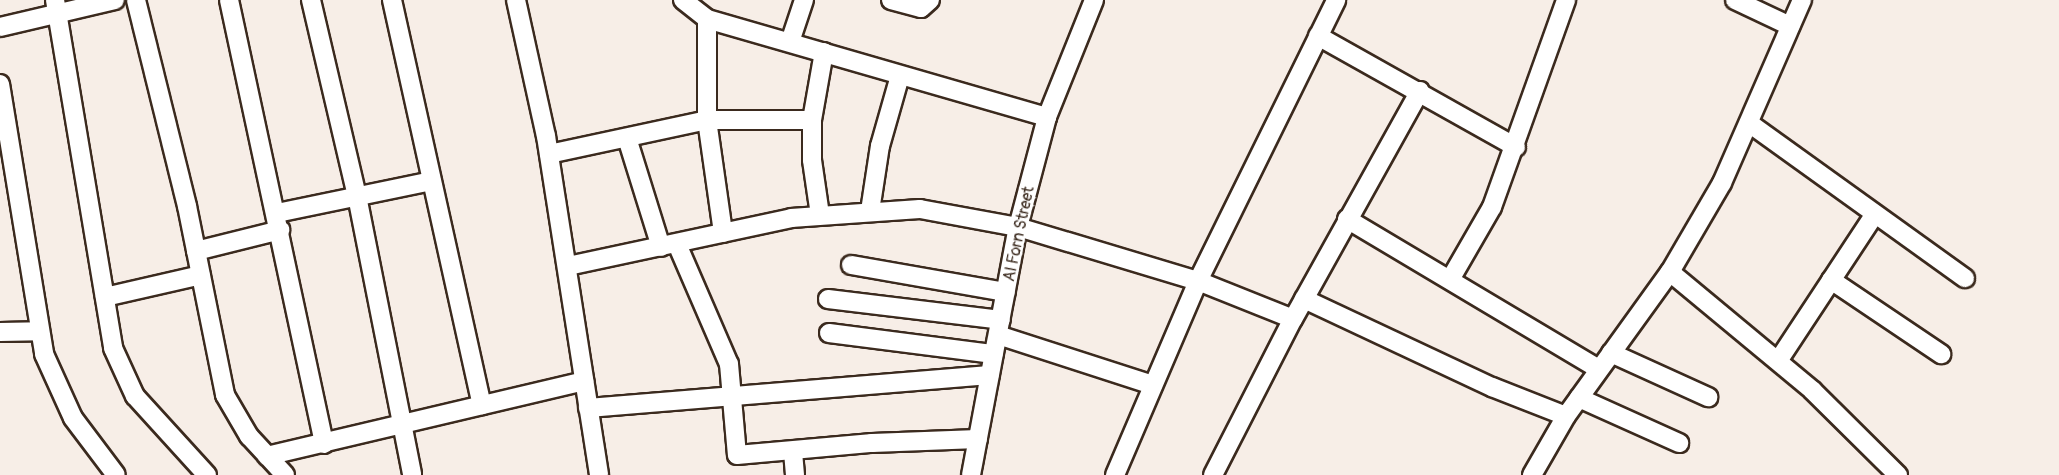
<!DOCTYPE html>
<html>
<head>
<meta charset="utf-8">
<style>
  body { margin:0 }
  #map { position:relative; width:2059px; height:475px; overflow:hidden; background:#f7eee7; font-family:Pangolin,sans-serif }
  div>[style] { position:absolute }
  .roads { filter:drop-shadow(2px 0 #3b2a1e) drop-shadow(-2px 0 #3b2a1e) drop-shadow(0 2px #3b2a1e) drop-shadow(0 -2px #3b2a1e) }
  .street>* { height:18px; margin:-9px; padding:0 9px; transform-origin:9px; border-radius:9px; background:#fff }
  span { translate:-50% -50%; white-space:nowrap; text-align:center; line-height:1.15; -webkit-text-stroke:4.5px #fff; paint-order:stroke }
  .street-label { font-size:16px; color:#3b2a1e }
</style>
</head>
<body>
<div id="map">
  <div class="roads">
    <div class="street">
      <i style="left:55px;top:0;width:353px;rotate:80.5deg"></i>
      <i style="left:113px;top:348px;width:53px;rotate:65.4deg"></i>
      <i style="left:135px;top:396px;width:107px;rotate:47.7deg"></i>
      <i style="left:136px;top:0;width:212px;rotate:76.1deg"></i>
      <i style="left:187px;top:206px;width:193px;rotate:78.6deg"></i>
      <i style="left:225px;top:395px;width:48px;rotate:59.7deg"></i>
      <i style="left:249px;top:436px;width:53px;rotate:47.3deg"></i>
      <i style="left:229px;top:0;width:454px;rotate:77.9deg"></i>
      <i style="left:311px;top:0;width:201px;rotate:76.8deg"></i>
      <i style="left:357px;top:196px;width:284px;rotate:78.8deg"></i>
      <i style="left:392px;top:0;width:415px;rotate:77.5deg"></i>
      <i style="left:516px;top:0;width:139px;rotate:77.6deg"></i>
      <i style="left:546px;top:136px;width:343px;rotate:81.1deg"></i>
      <i style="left:683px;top:0;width:31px;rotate:38deg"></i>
      <i style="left:707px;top:19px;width:354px;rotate:16.1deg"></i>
      <i style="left:891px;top:0;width:31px;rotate:15deg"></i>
      <i style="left:921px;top:8px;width:12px;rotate:-42deg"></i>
      <i style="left:1735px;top:0;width:61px;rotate:25.3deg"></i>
      <i style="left:707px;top:19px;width:101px;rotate:90deg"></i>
      <i style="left:707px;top:120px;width:114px;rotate:81.9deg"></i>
      <i style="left:0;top:27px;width:118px;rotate:-13.2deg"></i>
      <i style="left:1318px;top:36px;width:227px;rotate:29.3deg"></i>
      <i style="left:790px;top:42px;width:44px;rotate:-71.6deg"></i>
      <i style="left:0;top:84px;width:274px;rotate:80.7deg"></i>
      <i style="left:44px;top:354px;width:70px;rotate:65.6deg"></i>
      <i style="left:73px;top:418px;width:71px;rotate:53deg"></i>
      <i style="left:1749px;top:123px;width:266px;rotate:35.7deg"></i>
      <i style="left:627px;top:138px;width:114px;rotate:72.7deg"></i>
      <i style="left:549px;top:154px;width:162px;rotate:-12.1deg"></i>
      <i style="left:707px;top:120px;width:105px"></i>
      <i style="left:870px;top:211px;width:66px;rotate:-81.3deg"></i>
      <i style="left:880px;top:146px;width:73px;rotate:-74.1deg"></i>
      <i style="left:277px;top:213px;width:158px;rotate:-11.7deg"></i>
      <i style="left:820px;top:215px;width:56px;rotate:-98.3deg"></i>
      <i style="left:812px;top:160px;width:40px;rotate:-90deg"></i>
      <i style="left:812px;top:120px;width:69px;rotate:-80deg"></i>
      <i style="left:1347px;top:219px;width:293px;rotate:30.8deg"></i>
      <i style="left:677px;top:244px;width:131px;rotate:66.6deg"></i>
      <i style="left:729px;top:364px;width:91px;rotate:85deg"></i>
      <i style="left:737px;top:455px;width:136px;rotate:-5.1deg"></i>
      <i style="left:872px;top:443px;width:106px;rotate:-2.2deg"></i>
      <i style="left:196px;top:251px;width:87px;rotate:-14deg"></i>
      <i style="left:851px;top:265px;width:157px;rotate:9.9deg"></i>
      <i style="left:568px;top:266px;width:228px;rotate:-12.1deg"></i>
      <i style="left:791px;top:218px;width:129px;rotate:-4deg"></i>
      <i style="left:920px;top:209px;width:100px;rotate:10.4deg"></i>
      <i style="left:1018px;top:227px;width:188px;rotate:16.7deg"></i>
      <i style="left:1198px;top:281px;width:102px;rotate:21.8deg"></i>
      <i style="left:1670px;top:272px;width:185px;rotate:39.7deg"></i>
      <i style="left:1812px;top:390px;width:121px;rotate:44.7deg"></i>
      <i style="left:1451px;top:278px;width:82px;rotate:-60deg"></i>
      <i style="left:1492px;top:207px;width:220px;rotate:-70.3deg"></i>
      <i style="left:1831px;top:280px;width:133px;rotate:33.9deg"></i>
      <i style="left:105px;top:297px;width:98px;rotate:-12.9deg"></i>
      <i style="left:828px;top:299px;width:174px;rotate:6.9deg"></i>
      <i style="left:1304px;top:299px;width:208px;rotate:25.1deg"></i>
      <i style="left:1492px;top:387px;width:79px;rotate:21.4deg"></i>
      <i style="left:0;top:332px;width:39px;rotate:-1deg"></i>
      <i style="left:829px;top:333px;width:166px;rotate:7.3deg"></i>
      <i style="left:998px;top:335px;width:163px;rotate:17.9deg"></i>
      <i style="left:1611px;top:353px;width:107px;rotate:24.4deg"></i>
      <i style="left:1778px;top:361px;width:176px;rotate:-56.6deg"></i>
      <i style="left:1579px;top:398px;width:110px;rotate:24.2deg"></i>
      <i style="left:588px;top:408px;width:403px;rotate:-4.7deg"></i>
      <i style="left:793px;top:452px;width:23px;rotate:85deg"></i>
      <i style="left:267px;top:456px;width:326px;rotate:-13.3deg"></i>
      <i style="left:971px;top:475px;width:252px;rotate:-79.3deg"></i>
      <i style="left:1018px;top:227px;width:114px;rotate:-75.2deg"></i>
      <i style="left:1047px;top:117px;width:126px;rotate:-68.1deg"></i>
      <i style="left:1115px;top:475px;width:211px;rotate:-66.8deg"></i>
      <i style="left:1198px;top:281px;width:313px;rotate:-63.8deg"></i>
      <i style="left:1213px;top:475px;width:175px;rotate:-62.9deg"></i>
      <i style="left:1293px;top:319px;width:261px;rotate:-60.9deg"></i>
      <i style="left:1532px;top:475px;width:68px;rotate:-60deg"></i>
      <i style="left:1566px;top:416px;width:178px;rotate:-54.2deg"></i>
      <i style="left:1670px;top:272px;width:103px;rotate:-59.7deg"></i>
      <i style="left:1722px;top:183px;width:200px;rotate:-66.4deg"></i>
    </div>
  </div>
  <div class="street-label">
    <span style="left:1019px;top:234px;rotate:-78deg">Al Forn Street</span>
  </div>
</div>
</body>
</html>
